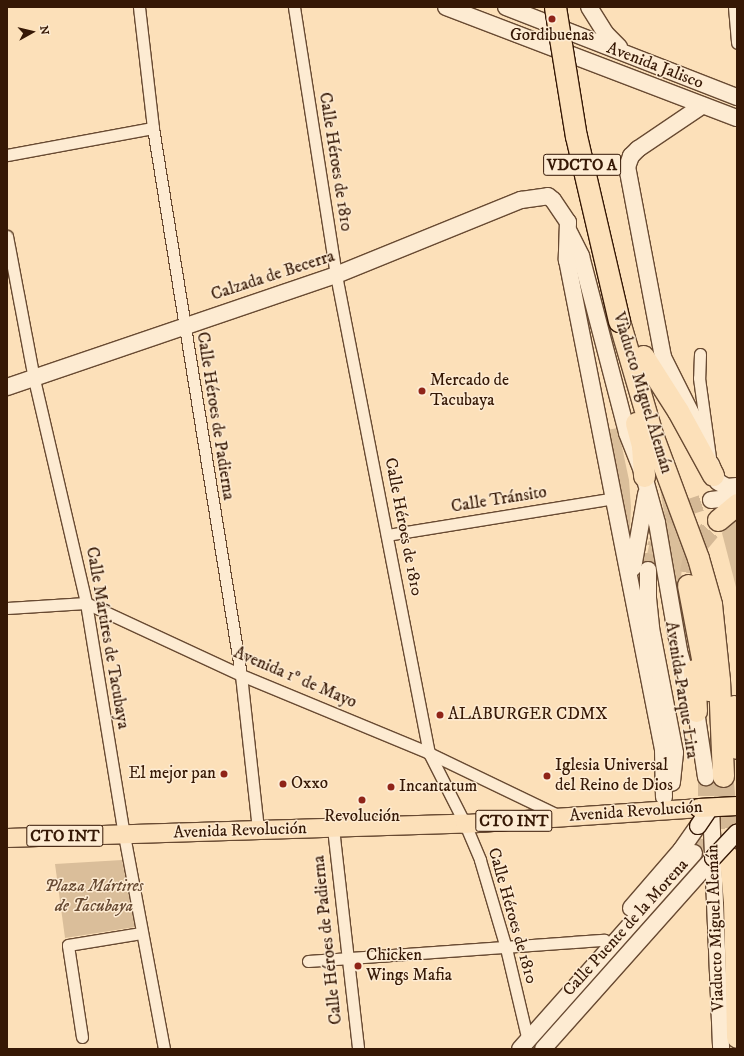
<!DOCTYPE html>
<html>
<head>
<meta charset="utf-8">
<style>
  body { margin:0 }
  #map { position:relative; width:744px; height:1056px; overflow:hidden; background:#fce0b9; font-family:"IM FELL DW Pica",serif }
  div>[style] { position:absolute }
  .green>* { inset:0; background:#dabe9a }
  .secondary-tunnel>* { height:16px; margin-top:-8px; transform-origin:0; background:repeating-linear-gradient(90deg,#d4b895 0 16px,transparent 0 24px) }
  .highway-tunnel>* { height:21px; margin-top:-10.5px; transform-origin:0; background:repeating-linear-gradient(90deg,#d4b895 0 21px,transparent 0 31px) }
  .roads { filter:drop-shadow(1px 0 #684a32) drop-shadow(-1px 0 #684a32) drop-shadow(0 1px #684a32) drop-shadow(0 -1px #684a32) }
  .street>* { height:11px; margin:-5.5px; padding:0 5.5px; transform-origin:5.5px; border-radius:5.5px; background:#fdebd2 }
  .secondary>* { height:16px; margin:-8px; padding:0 8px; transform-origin:8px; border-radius:8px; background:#fdebd2 }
  .primary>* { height:18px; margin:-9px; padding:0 9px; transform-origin:9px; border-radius:9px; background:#fce0b9 }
  .highway>* { height:21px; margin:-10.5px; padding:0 10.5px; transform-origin:10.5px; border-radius:10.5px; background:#fce0b9 }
  .bridges { filter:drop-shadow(1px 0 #361805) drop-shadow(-1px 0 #361805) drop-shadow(0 1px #361805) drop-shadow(0 -1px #361805) }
  .secondary-bridge>* { height:16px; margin:-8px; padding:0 8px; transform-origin:8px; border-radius:8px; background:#fdebd2 }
  .primary-bridge>* { height:18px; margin:-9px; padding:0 9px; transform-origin:9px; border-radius:9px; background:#fce0b9 }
  .highway-bridge>* { height:21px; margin:-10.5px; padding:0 10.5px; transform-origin:10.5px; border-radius:10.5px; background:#fce0b9 }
  .dots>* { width:11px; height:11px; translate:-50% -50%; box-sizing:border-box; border:2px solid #fdebd2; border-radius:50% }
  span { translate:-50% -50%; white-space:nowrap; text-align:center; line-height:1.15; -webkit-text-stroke:3px #fdebd2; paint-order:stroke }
  .shield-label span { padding:1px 3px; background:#fdebd2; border:1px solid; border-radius:3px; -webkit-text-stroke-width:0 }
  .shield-label { font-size:16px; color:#361805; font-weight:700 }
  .poi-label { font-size:17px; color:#361805 }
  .left { translate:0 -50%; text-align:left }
  .right { translate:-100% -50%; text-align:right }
  .street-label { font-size:17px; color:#361805 }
  .park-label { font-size:17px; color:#674a32; font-style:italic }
  .frame { position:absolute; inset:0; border:8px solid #361805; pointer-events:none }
  .north { position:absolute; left:12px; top:12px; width:40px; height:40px; -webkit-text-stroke:3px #fdebd2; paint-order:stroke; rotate:82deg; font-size:11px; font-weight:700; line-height:16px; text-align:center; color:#361805 }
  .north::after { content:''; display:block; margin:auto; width:14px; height:18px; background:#361805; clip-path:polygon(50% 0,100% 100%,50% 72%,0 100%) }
</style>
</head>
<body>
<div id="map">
  <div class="green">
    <i style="clip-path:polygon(618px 428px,629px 480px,631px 507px,630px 530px,627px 531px,607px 430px)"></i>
    <i style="clip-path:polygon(659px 482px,696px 573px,682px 569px,679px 592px,677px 592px)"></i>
    <i style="clip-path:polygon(737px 514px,737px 591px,722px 533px)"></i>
    <i style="clip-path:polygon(651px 538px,656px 569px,644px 566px)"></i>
    <i style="clip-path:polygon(122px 860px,135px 927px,65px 938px,55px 864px)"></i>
  </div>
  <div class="secondary-tunnel">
    <i style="left:648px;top:570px;width:28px;rotate:-73deg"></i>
    <i style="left:656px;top:543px;width:26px;rotate:-59deg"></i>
    <i style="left:669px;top:521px;width:21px;rotate:-37deg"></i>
    <i style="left:686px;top:508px;width:26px;rotate:-18deg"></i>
    <i style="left:694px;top:853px;width:35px;rotate:-70deg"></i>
    <i style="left:706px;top:820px;width:43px;rotate:-90deg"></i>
  </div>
  <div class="highway-tunnel">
    <i style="left:690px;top:573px;width:28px;rotate:-77deg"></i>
    <i style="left:696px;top:546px;width:34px;rotate:-50deg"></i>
    <i style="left:723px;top:776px;width:82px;rotate:85.1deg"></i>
  </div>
  <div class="roads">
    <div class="street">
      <i style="left:139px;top:7px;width:122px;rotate:83.4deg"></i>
      <i style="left:153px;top:128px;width:554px;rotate:80.86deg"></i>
      <i style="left:241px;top:675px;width:156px;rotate:83.7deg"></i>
      <i style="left:294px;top:7px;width:271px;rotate:81.1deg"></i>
      <i style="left:336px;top:275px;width:487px;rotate:79deg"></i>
      <i style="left:429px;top:753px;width:80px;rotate:63.1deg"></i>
      <i style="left:465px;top:824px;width:39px;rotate:67deg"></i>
      <i style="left:480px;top:860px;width:92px;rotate:73.5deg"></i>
      <i style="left:506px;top:948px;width:96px;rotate:76.7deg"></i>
      <i style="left:734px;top:7px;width:36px;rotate:85deg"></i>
      <i style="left:7px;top:155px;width:148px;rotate:-10.5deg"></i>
      <i style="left:7px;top:236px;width:146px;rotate:79.3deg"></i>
      <i style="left:34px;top:379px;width:230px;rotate:76.9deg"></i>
      <i style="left:86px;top:603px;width:235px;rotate:80.7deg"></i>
      <i style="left:124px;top:835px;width:218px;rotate:79.4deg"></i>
      <i style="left:700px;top:354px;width:24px;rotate:92deg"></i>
      <i style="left:699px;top:378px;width:80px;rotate:82.1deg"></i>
      <i style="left:387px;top:535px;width:231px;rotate:-9.2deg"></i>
      <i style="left:7px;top:608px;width:79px;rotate:-3.6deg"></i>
      <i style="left:86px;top:603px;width:171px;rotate:24.9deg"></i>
      <i style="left:241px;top:675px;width:204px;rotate:22.5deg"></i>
      <i style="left:429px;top:753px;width:143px;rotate:25.7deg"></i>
      <i style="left:333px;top:828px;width:222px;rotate:83.5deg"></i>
      <i style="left:308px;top:961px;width:297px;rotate:-4.1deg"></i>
      <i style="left:82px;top:1037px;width:93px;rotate:-98.7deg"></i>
      <i style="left:68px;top:945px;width:74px;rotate:-9.3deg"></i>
    </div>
    <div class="secondary">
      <i style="left:446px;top:7px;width:311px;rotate:20.9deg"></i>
      <i style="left:506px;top:7px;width:248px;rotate:21.3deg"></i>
      <i style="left:589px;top:7px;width:31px;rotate:58deg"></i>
      <i style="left:605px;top:33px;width:20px;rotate:45deg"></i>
      <i style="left:569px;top:232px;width:27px;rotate:63deg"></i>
      <i style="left:581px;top:256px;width:183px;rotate:75.4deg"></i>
      <i style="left:627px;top:433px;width:46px;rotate:68.4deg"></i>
      <i style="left:644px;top:476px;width:49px;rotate:74.5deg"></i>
      <i style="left:657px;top:523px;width:130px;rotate:80.2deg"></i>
      <i style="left:679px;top:651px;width:62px;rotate:74.2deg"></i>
      <i style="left:696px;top:711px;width:67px;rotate:81.4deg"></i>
      <i style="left:7px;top:387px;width:348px;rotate:-18.8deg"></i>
      <i style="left:336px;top:275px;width:200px;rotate:-22.1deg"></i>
      <i style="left:521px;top:200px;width:27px;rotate:-8deg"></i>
      <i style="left:548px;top:196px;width:6px;rotate:39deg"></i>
      <i style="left:553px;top:200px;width:27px;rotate:56deg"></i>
      <i style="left:568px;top:222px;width:38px;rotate:92deg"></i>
      <i style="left:567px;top:260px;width:499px;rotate:78.9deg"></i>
      <i style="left:663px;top:750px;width:47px;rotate:88.8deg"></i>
      <i style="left:700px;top:431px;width:83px;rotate:-116.6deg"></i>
      <i style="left:663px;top:357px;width:193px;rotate:-100.7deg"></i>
      <i style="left:627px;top:167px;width:12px;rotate:-70deg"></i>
      <i style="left:631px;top:156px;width:10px;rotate:-45deg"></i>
      <i style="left:638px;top:149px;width:78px;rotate:-34.1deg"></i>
      <i style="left:711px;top:464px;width:19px;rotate:69deg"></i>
      <i style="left:718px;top:482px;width:10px;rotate:29deg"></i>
      <i style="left:727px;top:487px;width:10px;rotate:-6deg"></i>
      <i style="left:711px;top:500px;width:26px;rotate:-7deg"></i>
      <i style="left:633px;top:568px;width:75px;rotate:-80deg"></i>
      <i style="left:648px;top:570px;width:28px;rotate:90deg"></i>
      <i style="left:648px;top:598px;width:30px;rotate:84deg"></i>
      <i style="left:651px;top:628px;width:127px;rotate:79.1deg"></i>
      <i style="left:675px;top:753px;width:30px;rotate:96deg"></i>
      <i style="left:711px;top:807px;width:242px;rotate:87.6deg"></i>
      <i style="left:631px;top:908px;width:77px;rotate:-49.2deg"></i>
      <i style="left:681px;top:850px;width:29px;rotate:-55deg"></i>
      <i style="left:520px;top:1049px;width:262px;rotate:-48.4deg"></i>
      <i style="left:543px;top:1049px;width:256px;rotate:-48.3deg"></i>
    </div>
    <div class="primary">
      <i style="left:7px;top:838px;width:458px;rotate:-1.8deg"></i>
      <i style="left:465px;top:824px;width:235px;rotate:-3.9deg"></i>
    </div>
    <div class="highway">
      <i style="left:619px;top:321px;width:121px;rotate:73.7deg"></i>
      <i style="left:653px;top:437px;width:129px;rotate:69.6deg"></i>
      <i style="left:698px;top:558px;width:48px;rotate:74.2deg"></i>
      <i style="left:711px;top:604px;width:76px;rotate:84deg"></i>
      <i style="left:719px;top:680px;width:96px;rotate:87.6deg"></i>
      <i style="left:643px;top:356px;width:65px;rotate:57.5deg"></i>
      <i style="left:678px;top:411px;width:73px;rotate:61.3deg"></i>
      <i style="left:636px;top:423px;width:24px;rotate:75deg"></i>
      <i style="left:642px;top:446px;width:30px;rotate:86deg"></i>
      <i style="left:718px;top:520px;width:25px;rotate:-40deg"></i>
      <i style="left:688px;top:585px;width:107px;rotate:79.2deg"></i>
      <i style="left:694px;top:670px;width:41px;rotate:87.2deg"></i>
      <i style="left:734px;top:706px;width:42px;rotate:85.9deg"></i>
      <i style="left:730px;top:858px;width:44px;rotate:84.8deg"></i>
      <i style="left:734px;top:902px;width:135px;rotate:88.7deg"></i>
    </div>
  </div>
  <div class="bridges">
    <div class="secondary-bridge">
      <i style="left:698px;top:826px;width:23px;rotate:-56deg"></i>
      <i style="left:713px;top:858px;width:35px;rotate:-47deg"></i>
    </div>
    <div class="primary-bridge">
      <i style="left:699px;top:808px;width:38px;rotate:-3deg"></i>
    </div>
    <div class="highway-bridge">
      <i style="left:555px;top:7px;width:131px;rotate:80.8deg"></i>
      <i style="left:576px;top:136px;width:190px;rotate:76.9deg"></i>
    </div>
  </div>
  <div class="dots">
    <i style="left:552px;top:19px;background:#8f2418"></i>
    <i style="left:422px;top:391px;background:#8f2418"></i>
    <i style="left:440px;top:715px;background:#8f2418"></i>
    <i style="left:224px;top:774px;background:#8f2418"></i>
    <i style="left:547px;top:776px;background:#8f2418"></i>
    <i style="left:283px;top:784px;background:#8f2418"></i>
    <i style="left:391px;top:787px;background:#8f2418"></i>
    <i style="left:362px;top:800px;background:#8f2418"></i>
    <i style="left:358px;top:966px;background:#8f2418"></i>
  </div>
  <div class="shield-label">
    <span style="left:582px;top:165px">VDCTO A</span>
    <span style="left:514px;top:821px">CTO INT</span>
    <span style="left:65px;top:836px">CTO INT</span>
  </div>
  <div class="poi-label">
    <span style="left:552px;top:36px">Gordibuenas</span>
    <span class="left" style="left:430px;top:391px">Mercado de<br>Tacubaya</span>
    <span class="left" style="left:448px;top:715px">ALABURGER CDMX</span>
    <span class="left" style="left:555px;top:776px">Iglesia Universal<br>del Reino de Dios</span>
    <span class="right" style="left:216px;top:774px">El mejor pan</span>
    <span class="left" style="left:291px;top:784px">Oxxo</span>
    <span class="left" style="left:399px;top:787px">Incantatum</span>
    <span style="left:362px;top:817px">Revolución</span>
    <span class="left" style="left:366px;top:966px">Chicken<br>Wings Mafia</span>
  </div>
  <div class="street-label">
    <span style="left:655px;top:66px;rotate:21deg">Avenida Jalisco</span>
    <span style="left:335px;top:162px;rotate:81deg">Calle Héroes de 1810</span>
    <span style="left:273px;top:276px;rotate:-18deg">Calzada de Becerra</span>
    <span style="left:642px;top:393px;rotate:73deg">Viaducto Miguel Alemán</span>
    <span style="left:215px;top:416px;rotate:81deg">Calle Héroes de Padierna</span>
    <span style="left:499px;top:500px;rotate:-9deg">Calle Tránsito</span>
    <span style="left:403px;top:527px;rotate:79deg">Calle Héroes de 1810</span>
    <span style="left:107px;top:638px;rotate:80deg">Calle Mártires de Tacubaya</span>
    <span style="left:295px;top:678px;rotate:23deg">Avenida 1º de Mayo</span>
    <span style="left:681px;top:690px;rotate:81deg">Avenida Parque Lira</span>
    <span style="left:636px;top:812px;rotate:-4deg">Avenida Revolución</span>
    <span style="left:240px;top:831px;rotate:-2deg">Avenida Revolución</span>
    <span style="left:512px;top:916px;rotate:74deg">Calle Héroes de 1810</span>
    <span style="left:626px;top:928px;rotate:-48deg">Calle Puente de la Morena</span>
    <span style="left:716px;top:928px;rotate:-92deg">Viaducto Miguel Alemán</span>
    <span style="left:328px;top:940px;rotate:-96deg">Calle Héroes de Padierna</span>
  </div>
  <div class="park-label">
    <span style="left:94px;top:897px">Plaza Mártires<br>de Tacubaya</span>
  </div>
  <div class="frame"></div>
  <div class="north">N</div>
</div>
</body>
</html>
